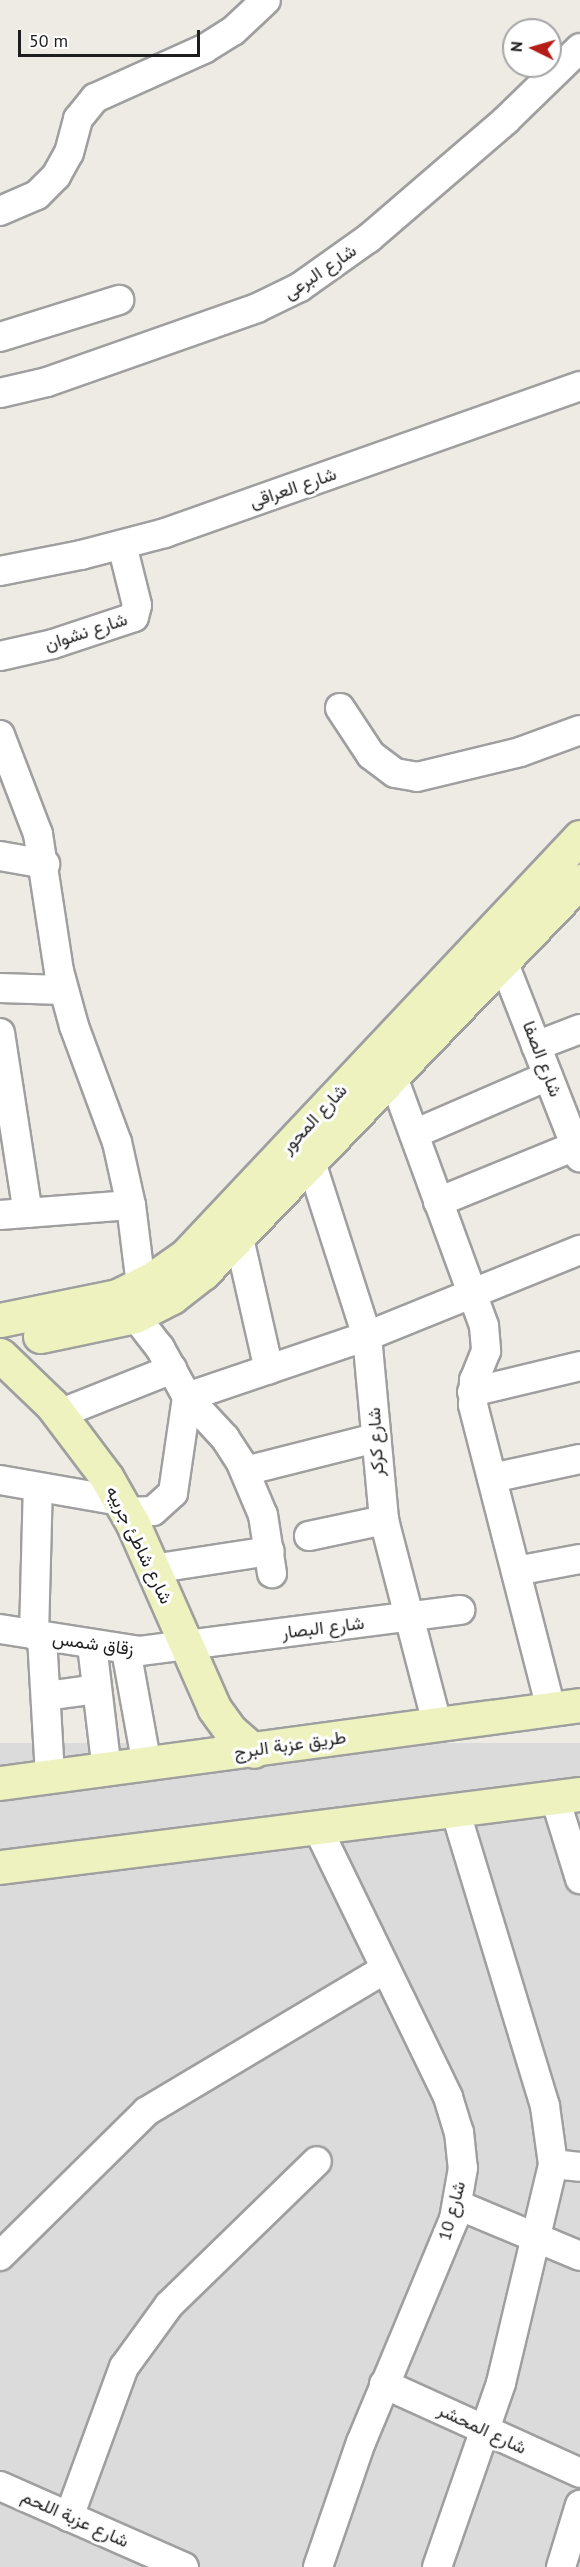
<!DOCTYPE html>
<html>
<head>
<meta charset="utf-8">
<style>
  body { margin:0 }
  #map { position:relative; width:580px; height:2567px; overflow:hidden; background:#eeebe5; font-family:"PT Sans",Vazirmatn,sans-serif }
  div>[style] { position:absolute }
  .residential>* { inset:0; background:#dcdbdb; transform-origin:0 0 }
  .roads { filter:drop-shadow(2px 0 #9f9f9f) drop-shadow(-2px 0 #9f9f9f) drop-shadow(0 2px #9f9f9f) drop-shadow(0 -2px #9f9f9f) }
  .street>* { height:28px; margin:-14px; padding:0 14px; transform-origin:14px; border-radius:14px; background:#fff }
  .secondary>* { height:33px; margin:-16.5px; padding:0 16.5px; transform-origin:16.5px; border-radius:16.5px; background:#eef2bf }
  span { translate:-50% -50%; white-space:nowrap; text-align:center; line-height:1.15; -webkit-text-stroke:6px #fff; paint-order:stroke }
  .street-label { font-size:18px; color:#1e1e1e }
  .north { position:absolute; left:502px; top:18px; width:60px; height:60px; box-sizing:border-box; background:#fff; border:2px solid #a5a5a5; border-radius:50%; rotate:275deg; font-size:16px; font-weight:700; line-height:24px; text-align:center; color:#1e1e1e }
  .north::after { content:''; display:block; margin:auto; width:21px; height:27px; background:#b51b17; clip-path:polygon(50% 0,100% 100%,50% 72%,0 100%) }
  .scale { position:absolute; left:18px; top:30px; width:182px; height:27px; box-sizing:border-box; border:3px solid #1e1e1e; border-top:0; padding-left:8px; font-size:18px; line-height:21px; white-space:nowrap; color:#1e1e1e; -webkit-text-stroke:4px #fff; paint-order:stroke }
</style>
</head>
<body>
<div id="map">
  <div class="residential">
    <i style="left:580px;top:1743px;width:824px;height:585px;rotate:90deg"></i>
  </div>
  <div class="roads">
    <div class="street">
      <i style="left:0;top:211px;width:40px;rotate:-23.4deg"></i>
      <i style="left:37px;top:195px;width:27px;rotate:-45deg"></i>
      <i style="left:56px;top:176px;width:26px;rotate:-61deg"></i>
      <i style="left:69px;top:153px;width:35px;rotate:-75deg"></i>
      <i style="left:78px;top:119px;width:27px;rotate:-51deg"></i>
      <i style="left:95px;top:98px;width:120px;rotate:-24.2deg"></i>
      <i style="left:204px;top:49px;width:34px;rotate:-32deg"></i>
      <i style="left:233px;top:31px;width:45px;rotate:-43.2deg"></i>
      <i style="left:0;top:337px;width:125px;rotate:-17.3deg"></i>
      <i style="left:0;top:393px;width:48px;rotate:-13.2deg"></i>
      <i style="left:47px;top:382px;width:223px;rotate:-19.4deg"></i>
      <i style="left:257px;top:308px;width:48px;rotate:-26deg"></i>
      <i style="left:300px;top:287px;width:85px;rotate:-35.4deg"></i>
      <i style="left:369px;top:238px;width:181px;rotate:-40.7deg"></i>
      <i style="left:506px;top:120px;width:103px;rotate:-44.2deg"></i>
      <i style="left:0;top:571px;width:83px;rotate:-11.2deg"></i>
      <i style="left:81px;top:555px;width:87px;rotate:-14.7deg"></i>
      <i style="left:165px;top:533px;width:440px;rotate:-19.5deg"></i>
      <i style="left:0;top:656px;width:54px;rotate:-12.8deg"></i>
      <i style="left:53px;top:644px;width:85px;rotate:-18.4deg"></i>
      <i style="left:134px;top:617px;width:12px;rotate:-76deg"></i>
      <i style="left:137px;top:605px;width:62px;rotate:-104deg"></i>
      <i style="left:340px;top:708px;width:56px;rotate:56.6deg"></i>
      <i style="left:371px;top:755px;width:30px;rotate:37deg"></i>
      <i style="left:395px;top:773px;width:22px;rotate:10deg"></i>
      <i style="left:417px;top:777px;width:106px;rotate:-13.6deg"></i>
      <i style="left:520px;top:752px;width:64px;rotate:-20.1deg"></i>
      <i style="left:0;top:735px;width:106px;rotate:69deg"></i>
      <i style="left:38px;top:834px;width:139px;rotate:81.3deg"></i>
      <i style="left:59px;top:971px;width:57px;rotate:74.7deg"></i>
      <i style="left:74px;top:1026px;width:124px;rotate:69.7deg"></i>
      <i style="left:117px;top:1142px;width:65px;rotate:77.5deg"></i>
      <i style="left:131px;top:1205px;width:81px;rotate:82.9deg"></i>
      <i style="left:0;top:856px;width:46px;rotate:10.1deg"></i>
      <i style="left:503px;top:961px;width:211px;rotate:68.6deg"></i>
      <i style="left:0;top:988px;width:63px;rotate:1.8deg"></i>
      <i style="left:0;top:1033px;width:182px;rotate:81.2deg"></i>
      <i style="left:536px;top:1046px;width:47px;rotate:-21.1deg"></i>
      <i style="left:393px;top:1077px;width:265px;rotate:69.9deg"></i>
      <i style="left:484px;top:1326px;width:25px;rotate:85deg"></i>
      <i style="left:486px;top:1351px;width:31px;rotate:112deg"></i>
      <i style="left:474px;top:1380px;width:25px;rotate:92deg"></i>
      <i style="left:473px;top:1405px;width:314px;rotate:75.6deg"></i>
      <i style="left:414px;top:1134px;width:146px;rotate:-23.4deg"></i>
      <i style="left:311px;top:1162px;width:183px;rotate:72.2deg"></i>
      <i style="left:367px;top:1336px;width:185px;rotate:84.7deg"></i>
      <i style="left:384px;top:1520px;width:211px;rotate:75.4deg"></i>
      <i style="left:438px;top:1202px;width:153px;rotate:-22.2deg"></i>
      <i style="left:0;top:1215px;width:131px;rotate:-4.4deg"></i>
      <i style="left:239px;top:1238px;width:135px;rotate:77.2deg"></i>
      <i style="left:135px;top:1316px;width:41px;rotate:52deg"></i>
      <i style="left:160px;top:1348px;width:56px;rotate:61.1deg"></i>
      <i style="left:187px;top:1397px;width:56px;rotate:47.2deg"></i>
      <i style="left:225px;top:1438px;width:30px;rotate:57deg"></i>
      <i style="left:241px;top:1463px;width:56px;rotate:67.1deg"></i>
      <i style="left:263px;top:1515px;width:59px;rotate:81.2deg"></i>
      <i style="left:472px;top:1392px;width:111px;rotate:-13.5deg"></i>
      <i style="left:59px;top:1414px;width:122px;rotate:-21.7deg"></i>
      <i style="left:245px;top:1471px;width:134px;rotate:-14.2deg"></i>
      <i style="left:492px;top:1478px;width:90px;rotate:-12.2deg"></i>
      <i style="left:0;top:1480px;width:122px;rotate:9.9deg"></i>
      <i style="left:126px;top:1512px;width:27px;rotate:-2deg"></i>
      <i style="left:153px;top:1511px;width:27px;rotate:-42deg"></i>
      <i style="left:173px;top:1493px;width:97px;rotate:-81.7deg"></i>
      <i style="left:187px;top:1397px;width:190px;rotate:-18.7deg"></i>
      <i style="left:367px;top:1336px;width:230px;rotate:-22deg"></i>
      <i style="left:309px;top:1536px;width:77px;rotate:-12deg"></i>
      <i style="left:152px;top:1569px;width:119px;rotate:-8.7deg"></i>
      <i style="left:516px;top:1571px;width:65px;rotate:-10.6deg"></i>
      <i style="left:0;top:1629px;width:142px;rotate:8.9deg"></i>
      <i style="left:140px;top:1651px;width:323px;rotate:-7.3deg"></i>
      <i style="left:34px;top:1635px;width:148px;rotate:-88.5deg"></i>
      <i style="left:42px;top:1637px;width:140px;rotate:86.7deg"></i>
      <i style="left:92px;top:1645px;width:126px;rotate:83.2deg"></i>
      <i style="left:126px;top:1650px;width:117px;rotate:79.7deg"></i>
      <i style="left:46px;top:1696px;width:51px;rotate:-7.8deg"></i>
      <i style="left:555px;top:1798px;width:85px;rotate:72.8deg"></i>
      <i style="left:317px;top:1827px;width:300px;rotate:64.1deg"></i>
      <i style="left:448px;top:2097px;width:37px;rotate:73deg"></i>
      <i style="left:459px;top:2132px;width:36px;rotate:84deg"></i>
      <i style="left:463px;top:2168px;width:52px;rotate:100deg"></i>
      <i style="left:454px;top:2219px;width:242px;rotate:112.6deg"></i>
      <i style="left:361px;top:2442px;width:132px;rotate:109deg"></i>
      <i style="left:553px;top:2164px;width:27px;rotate:6deg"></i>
      <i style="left:458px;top:2205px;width:132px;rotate:22.7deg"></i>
      <i style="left:0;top:2256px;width:206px;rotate:-44.6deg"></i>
      <i style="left:147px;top:2111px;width:277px;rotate:-30.8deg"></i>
      <i style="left:384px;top:2384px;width:215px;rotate:24.4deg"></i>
      <i style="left:0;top:2486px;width:201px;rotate:23.8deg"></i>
      <i style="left:69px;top:2517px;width:160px;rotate:-69.9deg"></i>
      <i style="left:124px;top:2367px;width:77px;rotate:-54deg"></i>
      <i style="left:169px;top:2305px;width:206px;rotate:-44.2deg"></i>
      <i style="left:437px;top:2567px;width:195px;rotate:-70.8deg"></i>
      <i style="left:501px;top:2383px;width:225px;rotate:-76.6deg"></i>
      <i style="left:553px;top:2164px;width:59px;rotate:-97.9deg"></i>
      <i style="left:545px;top:2106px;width:310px;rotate:-106.9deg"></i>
      <i style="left:561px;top:2567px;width:65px;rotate:-73deg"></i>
    </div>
    <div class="secondary">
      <i style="left:0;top:1320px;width:119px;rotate:-11.6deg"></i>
      <i style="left:117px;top:1296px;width:39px;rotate:-26deg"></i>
      <i style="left:152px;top:1279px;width:40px;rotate:-34.9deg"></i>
      <i style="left:185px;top:1256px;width:576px;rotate:-46.69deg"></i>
      <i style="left:40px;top:1336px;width:97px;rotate:-11.9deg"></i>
      <i style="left:135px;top:1316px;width:42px;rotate:-27.2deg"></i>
      <i style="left:172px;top:1297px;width:39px;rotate:-38deg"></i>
      <i style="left:203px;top:1273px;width:544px;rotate:-46.12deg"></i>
      <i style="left:0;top:1355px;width:72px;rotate:43.9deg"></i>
      <i style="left:52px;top:1405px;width:91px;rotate:53deg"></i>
      <i style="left:107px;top:1478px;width:53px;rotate:60.5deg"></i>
      <i style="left:133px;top:1524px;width:201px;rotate:66.2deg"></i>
      <i style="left:214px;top:1708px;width:29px;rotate:54deg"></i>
      <i style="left:231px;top:1731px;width:30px;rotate:41deg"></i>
      <i style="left:0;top:1783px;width:585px;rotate:-7.66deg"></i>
      <i style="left:0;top:1867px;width:585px;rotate:-7.17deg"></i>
    </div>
  </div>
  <div class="street-label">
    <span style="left:320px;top:272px;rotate:-34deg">شارع البرعى</span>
    <span style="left:293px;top:488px;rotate:-19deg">شارع العراقى</span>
    <span style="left:86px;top:632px;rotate:-18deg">شارع نشوان</span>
    <span style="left:542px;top:1059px;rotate:69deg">شارع الصفا</span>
    <span style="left:314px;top:1119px;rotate:-47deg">شارع المحور</span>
    <span style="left:376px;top:1442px;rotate:-93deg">شارع كركر</span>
    <span style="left:139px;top:1545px;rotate:64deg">شارع شاطئ جريبه</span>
    <span style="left:323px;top:1628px;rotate:-7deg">شارع البصار</span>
    <span style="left:93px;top:1644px;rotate:8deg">زقاق شمس</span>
    <span style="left:290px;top:1745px;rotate:-8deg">طريق عزبة البرج</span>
    <span style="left:452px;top:2211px;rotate:-75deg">شارع 10</span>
    <span style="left:482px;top:2429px;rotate:25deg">شارع المحشر</span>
    <span style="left:75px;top:2519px;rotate:24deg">شارع عزبة اللحم</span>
  </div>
  <div class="north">N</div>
  <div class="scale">50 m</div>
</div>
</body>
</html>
